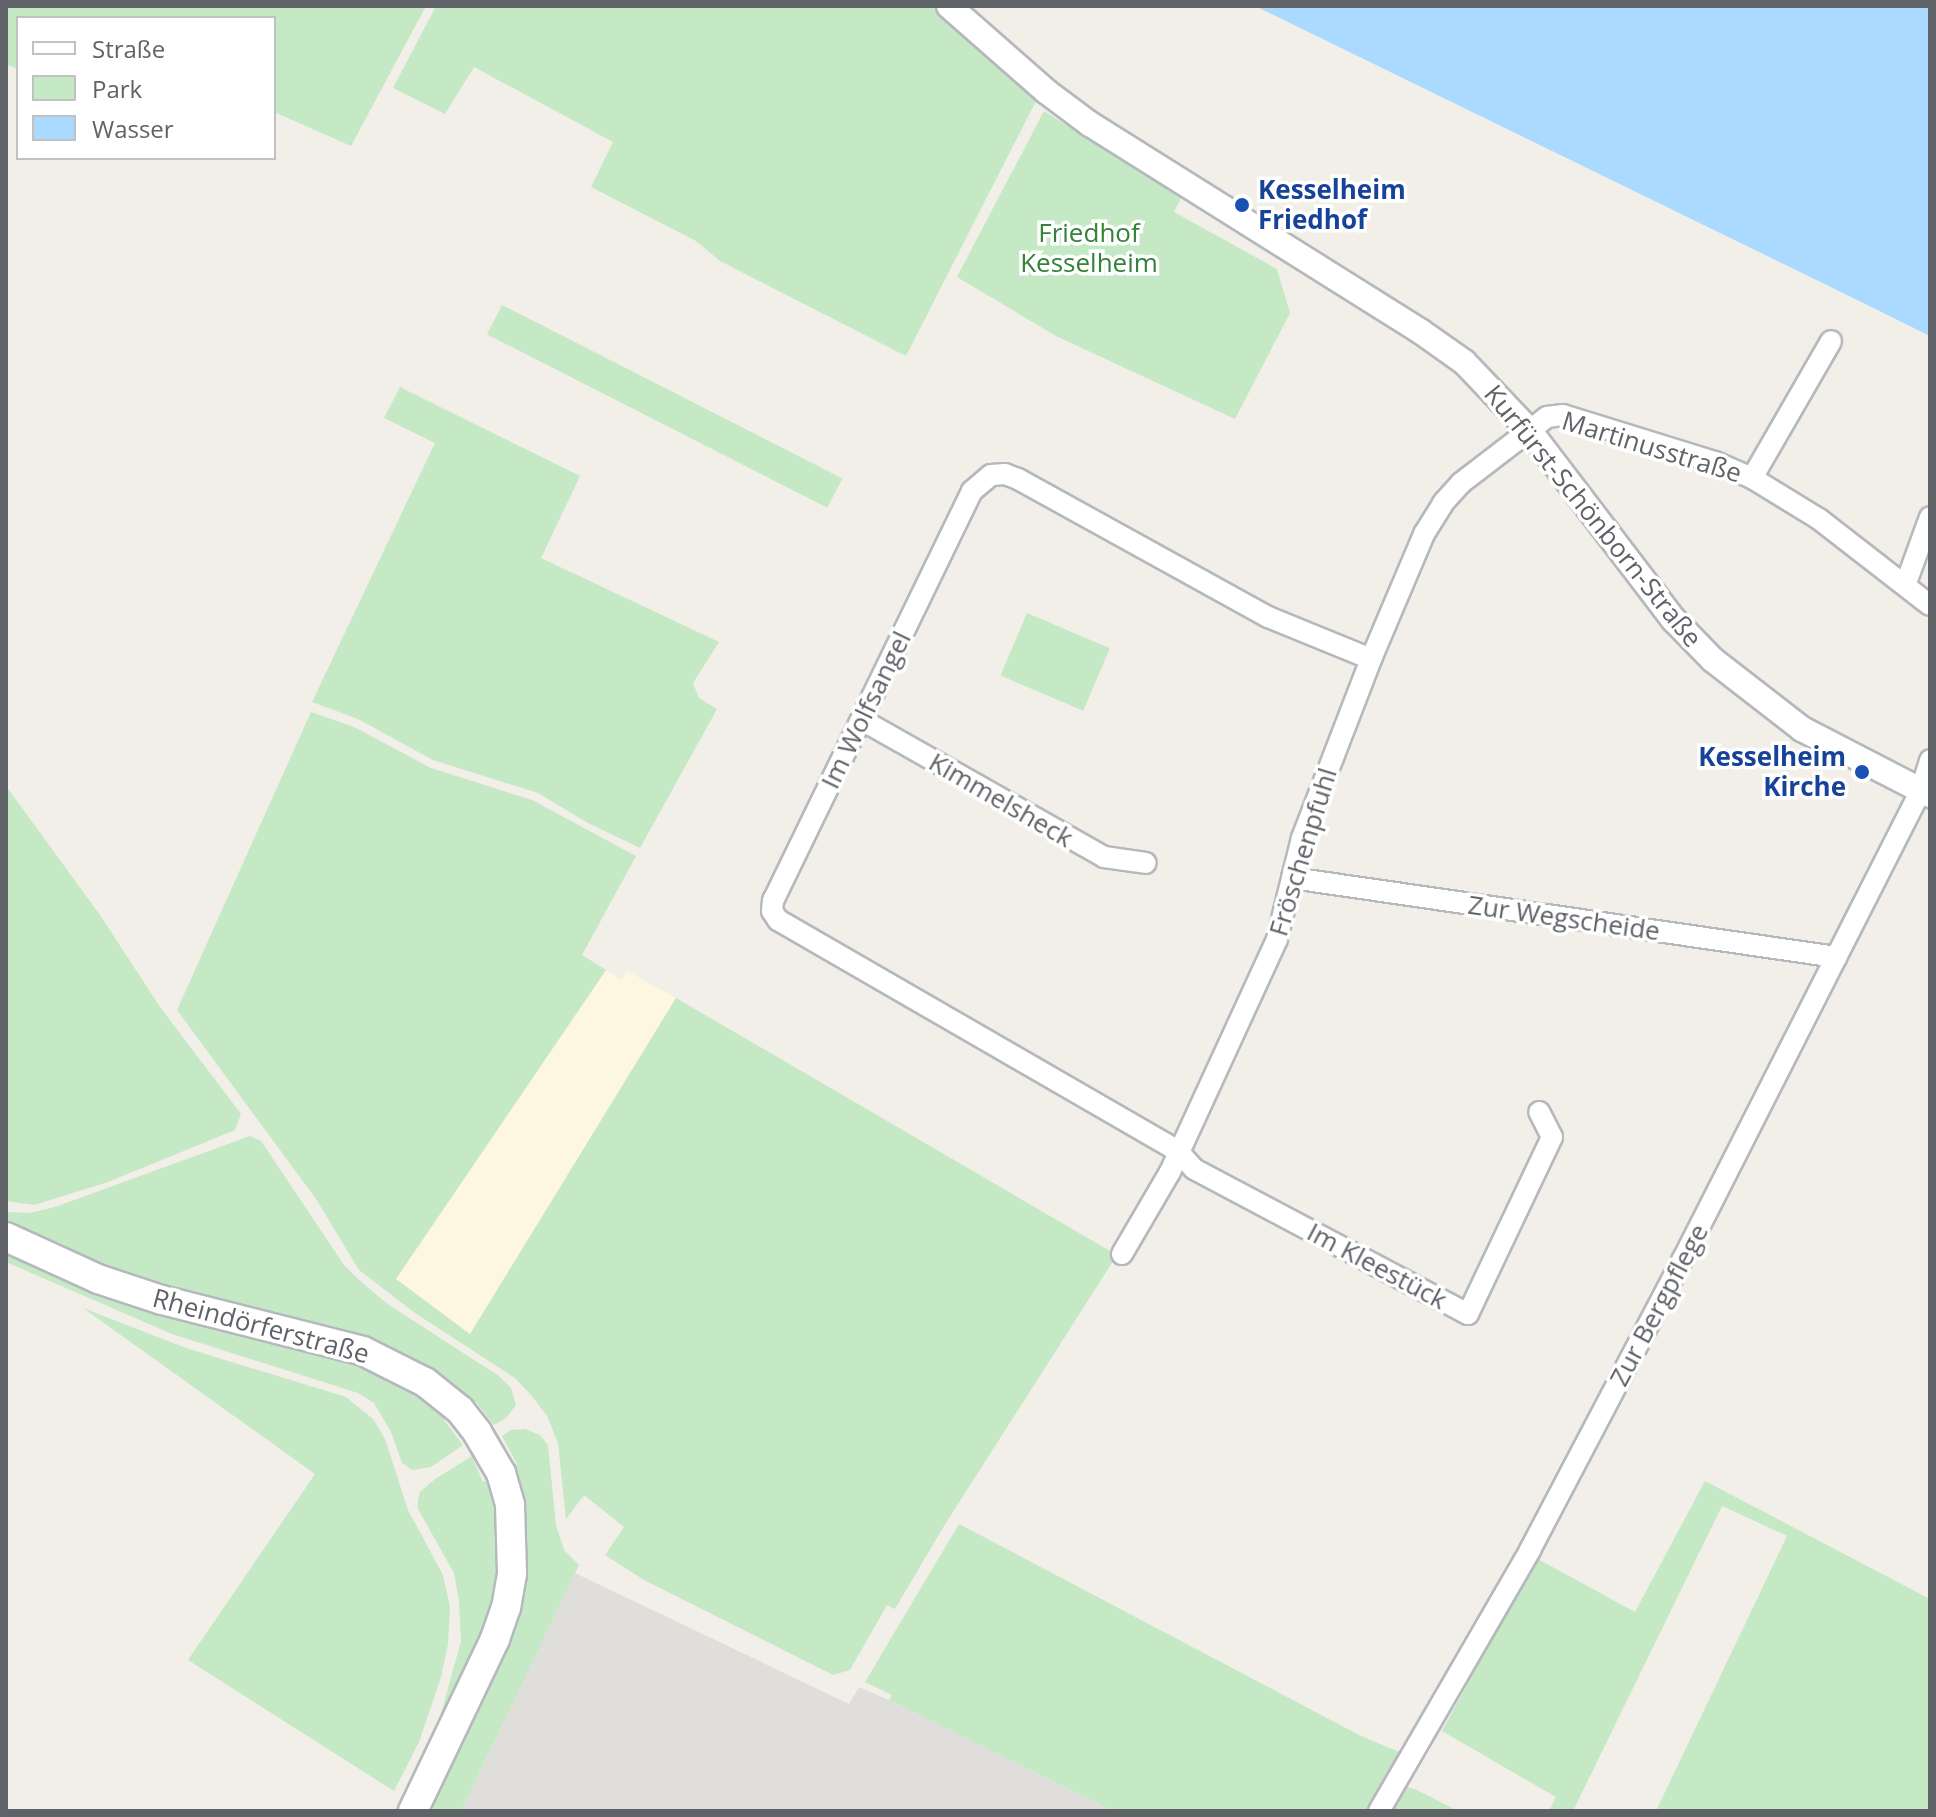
<!DOCTYPE html>
<html>
<head>
<meta charset="utf-8">
<style>
  body { margin:0 }
  #map { position:relative; width:1936px; height:1817px; overflow:hidden; background:#f1efe8; font-family:"Open Sans",sans-serif }
  div>[style] { position:absolute }
  .commercial>* { inset:0; background:#fef7e0 }
  .industrial>* { inset:0; background:#e0deda }
  .green>* { inset:0; background:#c5e8c5; transform-origin:0 0 }
  .water>* { inset:0; background:#aadaff }
  .roads { filter:drop-shadow(2px 0 #b5b8bc) drop-shadow(-2px 0 #b5b8bc) drop-shadow(0 2px #b5b8bc) drop-shadow(0 -2px #b5b8bc) }
  .minor>* { height:20px; margin:-10px; padding:0 10px; transform-origin:10px; border-radius:10px; background:#fff }
  .tertiary>* { height:24px; margin:-12px; padding:0 12px; transform-origin:12px; border-radius:12px; background:#fff }
  .secondary>* { height:28px; margin:-14px; padding:0 14px; transform-origin:14px; border-radius:14px; background:#fff }
  .dots>* { width:22px; height:22px; translate:-50% -50%; box-sizing:border-box; border:4px solid #fff; border-radius:50% }
  span { translate:-50% -50%; white-space:nowrap; text-align:center; line-height:1.15; -webkit-text-stroke:7px #fff; paint-order:stroke }
  .transit-label { font-size:26px; color:#164399; font-weight:700 }
  .left { translate:0 -50%; text-align:left }
  .right { translate:-100% -50%; text-align:right }
  .park-label { font-size:26px; color:#348238 }
  .street-label { font-size:26px; color:#5f6368 }
  .frame { position:absolute; inset:0; border:8px solid #5f6368; pointer-events:none }
  .legend { position:absolute; left:16px; top:16px; width:260px; height:144px; box-sizing:border-box; background:#fff; border:2px solid #bfc1c3; margin:0; padding:10px 14px; list-style:none; font-size:24px; color:#5f6368 }
  .legend li { display:flex; align-items:center; gap:16px; height:40px }
  .legend b { width:40px; border:2px solid #bfc1c3 }
</style>
</head>
<body>
<div id="map">
  <div class="commercial">
    <i style="clip-path:polygon(606px 970px,622px 980px,627px 971px,676px 998px,470px 1335px,395px 1279px)"></i>
  </div>
  <div class="industrial">
    <i style="clip-path:polygon(575px 1573px,849px 1704px,859px 1687px,889px 1700px,1113px 1811px,461px 1811px)"></i>
  </div>
  <div class="green">
    <i style="clip-path:polygon(6px 6px,426px 6px,351px 146px,274px 112px,274px 18px,18px 18px,18px 69px,6px 64px)"></i>
    <i style="clip-path:polygon(436px 6px,938px 6px,1039px 95px,906px 356px,720px 261px,696px 241px,591px 187px,613px 142px,474px 67px,445px 114px,393px 88px)"></i>
    <i style="clip-path:polygon(1044px 111px,1181px 198px,1174px 212px,1277px 269px,1290px 313px,1235px 419px,1056px 336px,957px 277px)"></i>
    <i style="left:502px;top:305px;width:382px;height:33px;rotate:27deg"></i>
    <i style="clip-path:polygon(400px 387px,580px 476px,541px 558px,719px 642px,693px 683px,699px 698px,717px 709px,640px 848px,588px 823px,538px 793px,433px 760px,358px 719px,312px 702px,435px 443px,384px 418px)"></i>
    <i style="left:1027px;top:613px;width:90px;height:68px;rotate:23deg"></i>
    <i style="clip-path:polygon(311px 712px,354px 727px,431px 768px,532px 800px,636px 856px,582px 955px,606px 970px,396px 1279px,470px 1334px,676px 998px,1117px 1255px,944px 1526px,895px 1609px,887px 1605px,850px 1670px,833px 1675px,644px 1580px,605px 1555px,624px 1527px,584px 1495px,566px 1519px,558px 1443px,547px 1416px,531px 1395px,515px 1378px,415px 1313px,359px 1270px,316px 1199px,177px 1010px)"></i>
    <i style="clip-path:polygon(6px 786px,100px 915px,160px 1007px,241px 1114px,235px 1130px,108px 1182px,34px 1205px,6px 1201px)"></i>
    <i style="clip-path:polygon(250px 1136px,261px 1141px,344px 1265px,357px 1278px,386px 1303px,499px 1376px,511px 1388px,516px 1405px,506px 1418px,494px 1425px,476px 1402px,470px 1404px,455px 1388px,422px 1365px,120px 1273px,6px 1224px,6px 1212px,30px 1213px,55px 1207px)"></i>
    <i style="clip-path:polygon(6px 1249px,374px 1367px,414px 1388px,448px 1417px,444px 1420px,463px 1445px,431px 1467px,412px 1470px,402px 1463px,391px 1432px,374px 1403px,358px 1393px,172px 1334px,6px 1262px)"></i>
    <i style="clip-path:polygon(83px 1308px,186px 1348px,346px 1397px,373px 1419px,385px 1439px,408px 1510px,443px 1575px,450px 1607px,448px 1644px,441px 1677px,419px 1742px,394px 1791px,188px 1660px,315px 1474px)"></i>
    <i style="clip-path:polygon(525px 1429px,540px 1435px,548px 1445px,556px 1525px,564px 1550px,579px 1565px,461px 1811px,426px 1811px,504px 1650px,526px 1566px,523px 1509px,512px 1467px,517px 1464px,502px 1436px,511px 1430px)"></i>
    <i style="clip-path:polygon(472px 1456px,483px 1482px,487px 1480px,502px 1526px,497px 1595px,479px 1647px,432px 1746px,461px 1641px,459px 1601px,454px 1573px,418px 1509px,418px 1500px,420px 1492px,435px 1479px)"></i>
    <i style="clip-path:polygon(1705px 1481px,1930px 1599px,1930px 1811px,1656px 1811px,1787px 1536px,1722px 1506px,1573px 1811px,1549px 1811px,1556px 1797px,1442px 1731px,1536px 1558px,1635px 1612px)"></i>
    <i style="clip-path:polygon(959px 1524px,1361px 1736px,1402px 1753px,1370px 1811px,1113px 1811px,889px 1700px,892px 1695px,865px 1682px)"></i>
    <i style="clip-path:polygon(1406px 1787px,1417px 1790px,1458px 1811px,1392px 1811px)"></i>
  </div>
  <div class="water">
    <i style="clip-path:polygon(1255px 6px,1930px 6px,1930px 336px,1845px 294px)"></i>
  </div>
  <div class="roads">
    <div class="minor">
      <i style="left:1752px;top:478px;width:158px;rotate:-60deg"></i>
      <i style="left:1906px;top:583px;width:70px;rotate:-70deg"></i>
      <i style="left:1371px;top:659px;width:111px;rotate:-157.8deg"></i>
      <i style="left:1268px;top:617px;width:286px;rotate:-151.1deg"></i>
      <i style="left:1018px;top:479px;width:14px;rotate:-159deg"></i>
      <i style="left:1005px;top:474px;width:14px;rotate:176deg"></i>
      <i style="left:991px;top:475px;width:25px;rotate:140deg"></i>
      <i style="left:972px;top:491px;width:455px;rotate:115.9deg"></i>
      <i style="left:773px;top:900px;width:11px;rotate:95deg"></i>
      <i style="left:772px;top:911px;width:11px;rotate:56deg"></i>
      <i style="left:778px;top:920px;width:461px;rotate:30deg"></i>
      <i style="left:1177px;top:1150px;width:25px;rotate:48deg"></i>
      <i style="left:1194px;top:1169px;width:310px;rotate:27.9deg"></i>
      <i style="left:1468px;top:1314px;width:196px;rotate:-64.6deg"></i>
      <i style="left:1552px;top:1137px;width:28px;rotate:-117deg"></i>
      <i style="left:862px;top:720px;width:278px;rotate:29.5deg"></i>
      <i style="left:1104px;top:857px;width:42px;rotate:8.1deg"></i>
      <i style="left:1292px;top:878px;width:550px;rotate:8.26deg"></i>
      <i style="left:1122px;top:1254px;width:95px;rotate:-59.7deg"></i>
      <i style="left:1170px;top:1172px;width:256px;rotate:-65.3deg"></i>
      <i style="left:1277px;top:939px;width:104px;rotate:-76.1deg"></i>
      <i style="left:1302px;top:838px;width:192px;rotate:-68.9deg"></i>
      <i style="left:1371px;top:659px;width:136px;rotate:-67deg"></i>
      <i style="left:1424px;top:534px;width:36px;rotate:-58deg"></i>
      <i style="left:1443px;top:503px;width:27px;rotate:-48deg"></i>
      <i style="left:1461px;top:483px;width:108px;rotate:-37.5deg"></i>
      <i style="left:1547px;top:417px;width:16px;rotate:-7deg"></i>
      <i style="left:1563px;top:415px;width:159px;rotate:17.2deg"></i>
      <i style="left:1715px;top:462px;width:40px;rotate:23.4deg"></i>
      <i style="left:1752px;top:478px;width:79px;rotate:31.5deg"></i>
      <i style="left:1819px;top:519px;width:140px;rotate:37.8deg"></i>
      <i style="left:1379px;top:1811px;width:302px;rotate:-59.9deg"></i>
      <i style="left:1530px;top:1550px;width:329px;rotate:-62.3deg"></i>
      <i style="left:1683px;top:1259px;width:526px;rotate:-63.09deg"></i>
      <i style="left:1921px;top:790px;width:31px;rotate:-73deg"></i>
    </div>
    <div class="tertiary">
      <i style="left:949px;top:6px;width:130px;rotate:41.3deg"></i>
      <i style="left:1047px;top:92px;width:54px;rotate:36.7deg"></i>
      <i style="left:1090px;top:124px;width:390px;rotate:32.1deg"></i>
      <i style="left:1420px;top:331px;width:54px;rotate:35.2deg"></i>
      <i style="left:1464px;top:362px;width:94px;rotate:46.3deg"></i>
      <i style="left:1529px;top:430px;width:238px;rotate:52.7deg"></i>
      <i style="left:1673px;top:619px;width:57px;rotate:45.7deg"></i>
      <i style="left:1713px;top:660px;width:113px;rotate:37.8deg"></i>
      <i style="left:1802px;top:729px;width:144px;rotate:27.3deg"></i>
    </div>
    <div class="secondary">
      <i style="left:6px;top:1237px;width:101px;rotate:24.5deg"></i>
      <i style="left:98px;top:1279px;width:67px;rotate:18.2deg"></i>
      <i style="left:162px;top:1300px;width:207px;rotate:14.2deg"></i>
      <i style="left:363px;top:1351px;width:69px;rotate:26.6deg"></i>
      <i style="left:425px;top:1382px;width:45px;rotate:38.7deg"></i>
      <i style="left:460px;top:1410px;width:28px;rotate:52deg"></i>
      <i style="left:477px;top:1432px;width:48px;rotate:59.7deg"></i>
      <i style="left:501px;top:1473px;width:33px;rotate:74deg"></i>
      <i style="left:510px;top:1505px;width:69px;rotate:88.3deg"></i>
      <i style="left:512px;top:1574px;width:34px;rotate:100deg"></i>
      <i style="left:506px;top:1607px;width:34px;rotate:109deg"></i>
      <i style="left:495px;top:1639px;width:191px;rotate:115.5deg"></i>
    </div>
  </div>
  <div class="dots">
    <i style="left:1242px;top:205px;background:#1a4fb4"></i>
    <i style="left:1862px;top:772px;background:#1a4fb4"></i>
  </div>
  <div class="transit-label">
    <span class="left" style="left:1258px;top:205px">Kesselheim<br>Friedhof</span>
    <span class="right" style="left:1846px;top:772px">Kesselheim<br>Kirche</span>
  </div>
  <div class="park-label">
    <span style="left:1089px;top:248px">Friedhof<br>Kesselheim</span>
  </div>
  <div class="street-label">
    <span style="left:1652px;top:447px;rotate:17deg">Martinusstraße</span>
    <span style="left:1593px;top:516px;rotate:51deg">Kurfürst-Schönborn-Straße</span>
    <span style="left:866px;top:710px;rotate:-64deg">Im Wolfsangel</span>
    <span style="left:1001px;top:800px;rotate:30deg">Kimmelsheck</span>
    <span style="left:1303px;top:852px;rotate:-73deg">Fröschenpfuhl</span>
    <span style="left:1564px;top:918px;rotate:8deg">Zur Wegscheide</span>
    <span style="left:1377px;top:1266px;rotate:28deg">Im Kleestück</span>
    <span style="left:1659px;top:1305px;rotate:-62deg">Zur Bergpflege</span>
    <span style="left:261px;top:1326px;rotate:15deg">Rheindörferstraße</span>
  </div>
  <div class="frame"></div>
  <ul class="legend">
  <li><b style="height:10px;background:#fff"></b>Straße</li>
  <li><b style="height:22px;background:#c5e8c5"></b>Park</li>
  <li><b style="height:22px;background:#aadaff"></b>Wasser</li>
  </ul>
</div>
</body>
</html>
